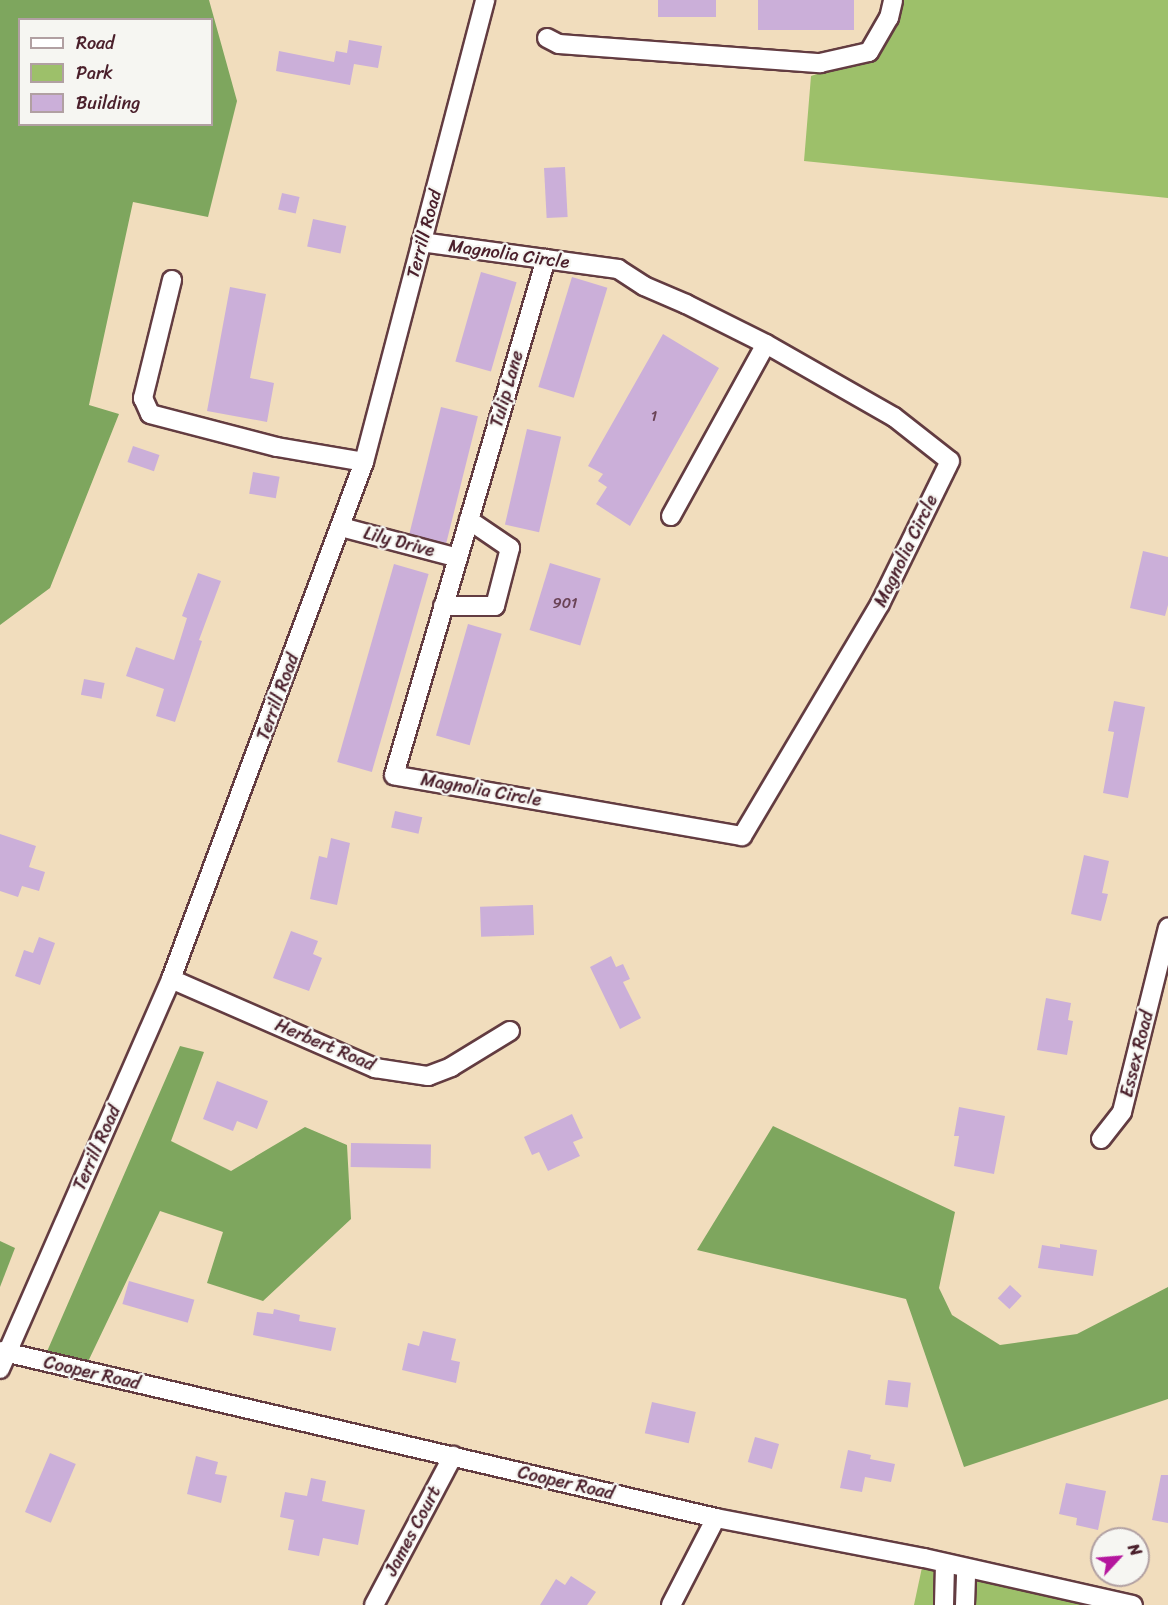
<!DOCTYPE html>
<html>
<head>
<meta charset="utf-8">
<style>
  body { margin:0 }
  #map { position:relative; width:1168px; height:1605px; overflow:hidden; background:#f1ddbd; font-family:Sriracha,sans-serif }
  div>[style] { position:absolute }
  .green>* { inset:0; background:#9dc06a }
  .forest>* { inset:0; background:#7ea65e }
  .building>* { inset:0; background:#cbafd9; transform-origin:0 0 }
  .roads { filter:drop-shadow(2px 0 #633c41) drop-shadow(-2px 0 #633c41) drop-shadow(0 2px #633c41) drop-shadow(0 -2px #633c41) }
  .minor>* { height:18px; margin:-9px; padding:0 9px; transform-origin:9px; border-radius:9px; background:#fff }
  span { translate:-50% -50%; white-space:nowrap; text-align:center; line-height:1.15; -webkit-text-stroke:4.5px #f6f6f2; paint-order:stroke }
  .number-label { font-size:15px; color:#6a4356 }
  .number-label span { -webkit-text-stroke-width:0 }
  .street-label { font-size:18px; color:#4a1f2b }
  .legend { position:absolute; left:18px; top:18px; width:195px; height:108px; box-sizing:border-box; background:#f6f6f2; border:2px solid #b1a0a2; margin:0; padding:8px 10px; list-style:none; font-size:18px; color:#4a1f2b }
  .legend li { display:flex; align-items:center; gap:12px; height:30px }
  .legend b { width:30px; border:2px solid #b1a0a2 }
  .north { position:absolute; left:1090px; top:1527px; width:60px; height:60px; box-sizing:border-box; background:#f6f6f2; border:2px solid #b1a0a2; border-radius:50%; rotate:64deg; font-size:16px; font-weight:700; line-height:24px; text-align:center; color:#4a1f2b }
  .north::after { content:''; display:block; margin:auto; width:21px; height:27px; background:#b5179e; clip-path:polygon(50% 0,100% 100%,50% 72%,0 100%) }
</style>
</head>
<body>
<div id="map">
  <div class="green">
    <i style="clip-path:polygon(893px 0,1168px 0,1168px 198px,804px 161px,811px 76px,882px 52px)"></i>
    <i style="clip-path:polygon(924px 1558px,1113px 1605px,914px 1605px)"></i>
  </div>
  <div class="forest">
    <i style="clip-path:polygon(evenodd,0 0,209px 0,237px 101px,208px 217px,133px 202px,89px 405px,119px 414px,50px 588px,0 625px,0 0,20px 20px,212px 20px,212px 124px,20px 124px,20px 20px)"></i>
    <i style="clip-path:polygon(180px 1046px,204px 1052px,171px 1141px,231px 1171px,305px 1127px,347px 1145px,351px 1219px,263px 1301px,207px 1283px,223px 1232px,160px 1211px,84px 1370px,42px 1363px)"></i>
    <i style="clip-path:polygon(773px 1126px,955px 1212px,939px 1288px,952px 1315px,1000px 1345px,1077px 1334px,1168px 1287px,1168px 1399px,964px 1467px,906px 1299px,697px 1250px)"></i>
    <i style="clip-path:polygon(0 1241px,15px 1248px,0 1287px)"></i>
  </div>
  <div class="building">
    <i style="left:658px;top:0;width:58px;height:17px"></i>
    <i style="left:758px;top:0;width:96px;height:30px"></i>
    <i style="clip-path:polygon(349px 40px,382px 46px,378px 68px,354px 64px,350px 85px,276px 71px,279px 51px,334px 62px,336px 51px,347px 53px)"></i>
    <i style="left:565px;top:167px;width:50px;height:21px;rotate:87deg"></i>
    <i style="left:282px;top:193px;width:18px;height:17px;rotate:13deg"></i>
    <i style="left:313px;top:219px;width:34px;height:28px;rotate:12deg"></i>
    <i style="left:481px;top:272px;width:37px;height:93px;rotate:16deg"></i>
    <i style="left:572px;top:277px;width:37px;height:115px;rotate:17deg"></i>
    <i style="clip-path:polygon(230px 287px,266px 294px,250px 378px,274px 383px,267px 422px,207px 411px)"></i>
    <i style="clip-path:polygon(663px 334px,719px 368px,630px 526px,596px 504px,607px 487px,598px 481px,603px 474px,588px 466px)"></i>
    <i style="left:441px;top:407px;width:38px;height:131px;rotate:14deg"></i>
    <i style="left:527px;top:429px;width:35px;height:98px;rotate:13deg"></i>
    <i style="left:133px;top:446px;width:28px;height:17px;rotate:19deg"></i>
    <i style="left:253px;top:472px;width:27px;height:22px;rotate:10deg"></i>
    <i style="clip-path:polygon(1143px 551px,1168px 557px,1168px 605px,1165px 616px,1130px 608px)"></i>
    <i style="left:550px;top:563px;width:53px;height:70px;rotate:17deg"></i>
    <i style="left:394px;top:564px;width:36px;height:206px;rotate:16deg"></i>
    <i style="clip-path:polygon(198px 573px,221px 581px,199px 640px,202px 641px,175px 722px,156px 716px,164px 689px,126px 676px,136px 647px,174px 660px,187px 618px,182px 616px)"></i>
    <i style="left:468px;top:624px;width:35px;height:116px;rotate:16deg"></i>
    <i style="left:84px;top:679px;width:21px;height:16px;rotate:11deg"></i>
    <i style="clip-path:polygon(1114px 701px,1145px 707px,1128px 798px,1103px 793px,1114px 732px,1108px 731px)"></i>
    <i style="left:395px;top:811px;width:28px;height:17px;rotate:13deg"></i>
    <i style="clip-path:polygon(0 834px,36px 846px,29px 867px,45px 872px,39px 891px,22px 886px,18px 897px,0 891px)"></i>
    <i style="clip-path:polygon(331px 838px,350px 843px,337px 905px,310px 899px,319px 856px,327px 858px)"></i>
    <i style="clip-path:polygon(1084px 855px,1109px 861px,1102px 893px,1108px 894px,1101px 921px,1071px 914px)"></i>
    <i style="left:533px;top:905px;width:30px;height:53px;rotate:88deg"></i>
    <i style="clip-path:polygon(291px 931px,318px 941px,313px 954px,322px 958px,309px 991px,273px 978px)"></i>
    <i style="clip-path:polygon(39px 937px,55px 943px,40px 985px,15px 976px,24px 950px,33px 953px)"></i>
    <i style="clip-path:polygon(611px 956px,616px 967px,623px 964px,630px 979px,623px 982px,641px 1018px,620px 1029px,590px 967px)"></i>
    <i style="clip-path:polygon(1046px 998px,1071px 1003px,1068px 1020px,1073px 1021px,1067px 1055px,1037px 1050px)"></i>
    <i style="clip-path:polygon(217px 1081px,268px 1101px,257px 1129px,237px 1121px,233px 1131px,203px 1119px)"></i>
    <i style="clip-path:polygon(959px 1107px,1005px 1116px,994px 1174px,954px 1166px,959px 1136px,954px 1136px)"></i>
    <i style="clip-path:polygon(572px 1114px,583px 1138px,573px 1142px,580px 1156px,548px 1171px,539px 1152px,532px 1155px,524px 1137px)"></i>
    <i style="left:351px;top:1143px;width:80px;height:24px;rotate:1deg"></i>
    <i style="clip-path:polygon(1060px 1244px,1097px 1250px,1093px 1276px,1038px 1268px,1042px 1245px,1060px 1248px)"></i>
    <i style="left:129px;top:1281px;width:68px;height:24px;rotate:16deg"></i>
    <i style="left:1010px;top:1285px;width:16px;height:18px;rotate:43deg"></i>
    <i style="clip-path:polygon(274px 1309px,300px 1315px,299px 1321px,336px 1328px,331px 1351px,253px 1335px,257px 1312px,273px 1314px)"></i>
    <i style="clip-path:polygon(423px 1331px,456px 1339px,451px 1360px,460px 1362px,456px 1383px,402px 1370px,408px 1343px,419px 1346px)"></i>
    <i style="left:888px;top:1380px;width:23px;height:25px;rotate:7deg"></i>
    <i style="left:652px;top:1402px;width:45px;height:32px;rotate:13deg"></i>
    <i style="left:755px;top:1437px;width:25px;height:26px;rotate:16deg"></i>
    <i style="clip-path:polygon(848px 1450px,871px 1455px,870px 1459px,895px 1464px,891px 1482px,865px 1477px,862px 1492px,840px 1488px)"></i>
    <i style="left:50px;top:1453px;width:28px;height:64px;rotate:23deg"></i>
    <i style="clip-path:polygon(196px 1456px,218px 1462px,215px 1474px,227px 1476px,221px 1503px,187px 1494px)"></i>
    <i style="clip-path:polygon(1161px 1475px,1168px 1475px,1168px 1523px,1152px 1520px)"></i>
    <i style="clip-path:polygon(311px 1478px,326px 1481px,322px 1501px,365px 1510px,358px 1545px,323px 1538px,319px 1556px,288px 1550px,294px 1520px,280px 1517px,285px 1492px,307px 1496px)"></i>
    <i style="clip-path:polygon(1066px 1483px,1106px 1491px,1098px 1530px,1076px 1525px,1077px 1518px,1059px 1514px)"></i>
    <i style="clip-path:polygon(571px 1576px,596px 1592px,587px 1605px,540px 1605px,556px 1579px,565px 1585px)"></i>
  </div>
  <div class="roads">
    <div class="minor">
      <i style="left:547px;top:38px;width:13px;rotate:27deg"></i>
      <i style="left:559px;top:44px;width:262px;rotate:4.2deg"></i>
      <i style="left:820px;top:63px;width:50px;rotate:-12.7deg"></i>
      <i style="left:869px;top:52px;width:39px;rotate:-60deg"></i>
      <i style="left:889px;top:18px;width:18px;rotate:-77deg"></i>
      <i style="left:421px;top:242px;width:199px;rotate:7.8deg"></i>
      <i style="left:618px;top:269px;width:31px;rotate:33deg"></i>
      <i style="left:644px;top:286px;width:46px;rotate:23.2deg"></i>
      <i style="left:686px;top:304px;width:89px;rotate:26.6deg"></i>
      <i style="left:766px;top:344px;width:147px;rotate:29.7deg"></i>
      <i style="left:894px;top:417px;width:71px;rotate:38.2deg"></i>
      <i style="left:950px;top:461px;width:159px;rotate:116.1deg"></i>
      <i style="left:880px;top:604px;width:270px;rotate:120.7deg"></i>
      <i style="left:742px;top:836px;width:353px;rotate:-170.1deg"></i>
      <i style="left:394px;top:775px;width:538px;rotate:-73.59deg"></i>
      <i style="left:172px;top:280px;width:122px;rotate:103.8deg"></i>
      <i style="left:143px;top:398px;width:17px;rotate:66deg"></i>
      <i style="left:150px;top:414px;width:131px;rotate:14.6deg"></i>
      <i style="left:277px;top:447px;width:88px;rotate:9.8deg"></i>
      <i style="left:671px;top:516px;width:196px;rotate:-61.1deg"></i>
      <i style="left:341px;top:527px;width:121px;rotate:14.8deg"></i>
      <i style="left:443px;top:606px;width:52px"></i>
      <i style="left:495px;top:606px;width:60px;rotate:-75.5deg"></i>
      <i style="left:510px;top:548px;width:50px;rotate:-145.7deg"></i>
      <i style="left:171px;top:979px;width:223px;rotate:23.6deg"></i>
      <i style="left:375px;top:1068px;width:54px;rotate:8.6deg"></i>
      <i style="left:428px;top:1076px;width:25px;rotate:-21deg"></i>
      <i style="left:451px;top:1067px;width:69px;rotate:-31.4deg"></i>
      <i style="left:1101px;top:1139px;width:34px;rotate:-52deg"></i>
      <i style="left:1122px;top:1112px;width:190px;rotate:-76deg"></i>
      <i style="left:0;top:1351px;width:735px;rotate:13.13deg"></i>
      <i style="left:716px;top:1518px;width:212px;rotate:10.9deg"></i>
      <i style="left:924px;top:1558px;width:214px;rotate:12.7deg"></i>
      <i style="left:0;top:1369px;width:426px;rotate:-66.3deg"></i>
      <i style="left:171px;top:979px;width:552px;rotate:-69.53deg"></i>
      <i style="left:364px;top:462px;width:478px;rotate:-75.3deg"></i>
      <i style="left:374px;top:1605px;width:169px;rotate:-62.1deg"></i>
      <i style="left:671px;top:1605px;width:98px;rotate:-62.7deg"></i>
      <i style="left:944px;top:1605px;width:41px;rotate:-88.6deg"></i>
      <i style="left:965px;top:1605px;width:36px;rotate:-88deg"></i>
    </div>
  </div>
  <div class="number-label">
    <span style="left:654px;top:417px">1</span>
    <span style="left:565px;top:604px">901</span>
  </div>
  <div class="street-label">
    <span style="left:424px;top:234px;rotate:-75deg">Terrill Road</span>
    <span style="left:509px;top:254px;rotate:8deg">Magnolia Circle</span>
    <span style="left:507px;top:389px;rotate:-74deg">Tulip Lane</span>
    <span style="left:399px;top:542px;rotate:15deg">Lily Drive</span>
    <span style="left:906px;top:551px;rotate:-64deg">Magnolia Circle</span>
    <span style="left:278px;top:697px;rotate:-70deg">Terrill Road</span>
    <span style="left:481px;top:790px;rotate:10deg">Magnolia Circle</span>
    <span style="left:325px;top:1045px;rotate:23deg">Herbert Road</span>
    <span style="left:1137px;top:1054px;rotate:-76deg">Essex Road</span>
    <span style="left:97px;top:1148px;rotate:-66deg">Terrill Road</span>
    <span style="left:92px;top:1373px;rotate:13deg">Cooper Road</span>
    <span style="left:566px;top:1483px;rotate:13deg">Cooper Road</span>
    <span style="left:413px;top:1531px;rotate:-62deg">James Court</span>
  </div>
  <ul class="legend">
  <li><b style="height:8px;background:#fff"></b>Road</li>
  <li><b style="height:16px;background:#9dc06a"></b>Park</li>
  <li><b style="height:16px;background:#cbafd9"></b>Building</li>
  </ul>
  <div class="north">N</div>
</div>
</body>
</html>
